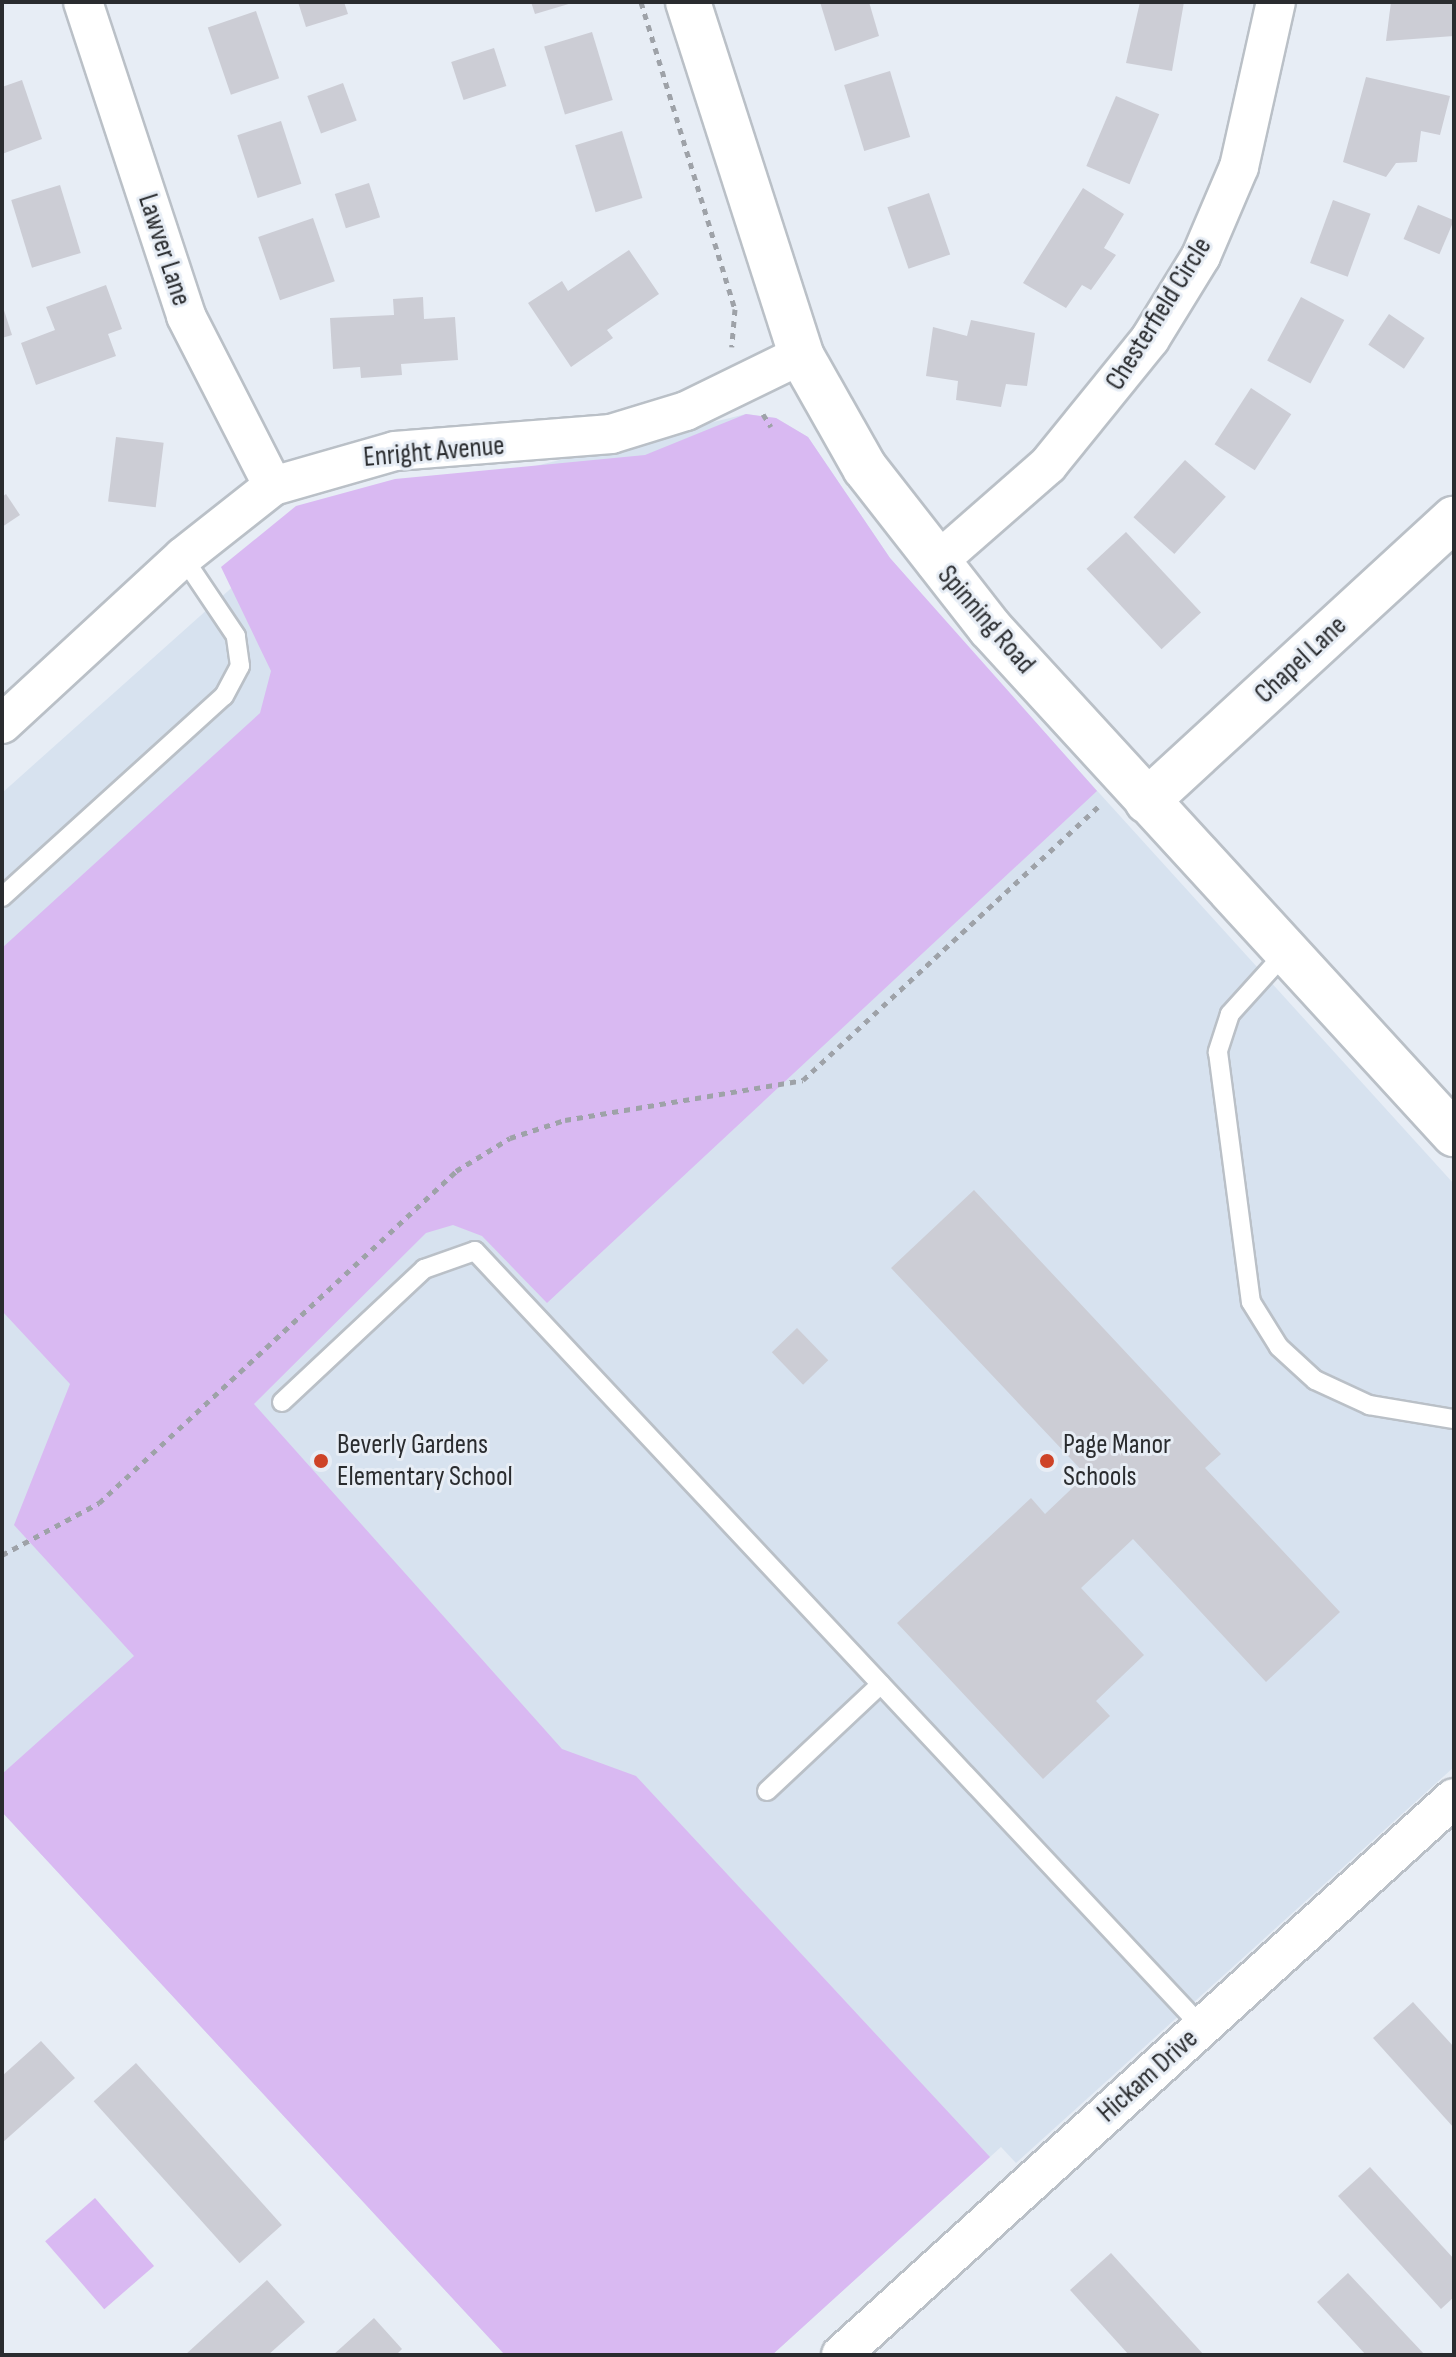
<!DOCTYPE html>
<html>
<head>
<meta charset="utf-8">
<style>
  body { margin:0 }
  #map { position:relative; width:1456px; height:2357px; overflow:hidden; background:#e7edf5; font-family:"Sofia Sans Condensed",sans-serif }
  div>[style] { position:absolute }
  .built>* { inset:0; background:#d7e2ef }
  .green>* { inset:0; background:#d9b9f2; transform-origin:0 0 }
  .building>* { inset:0; background:#cccdd5; transform-origin:0 0 }
  .path>* { height:5px; margin-top:-2.5px; transform-origin:0; background:repeating-linear-gradient(90deg,#9ea2a8 0 6px,transparent 0 12px) }
  .roads { filter:drop-shadow(2px 0 #bac0c7) drop-shadow(-2px 0 #bac0c7) drop-shadow(0 2px #bac0c7) drop-shadow(0 -2px #bac0c7) }
  .lane>* { height:18px; margin:-9px; padding:0 9px; transform-origin:9px; border-radius:9px; background:#fff }
  .street>* { height:38px; margin:-19px; padding:0 19px; transform-origin:19px; border-radius:19px; background:#fff }
  .secondary>* { height:44px; margin:-22px; padding:0 22px; transform-origin:22px; border-radius:22px; background:#fff }
  .dots>* { width:22px; height:22px; translate:-50% -50%; box-sizing:border-box; border:4px solid #e7edf5; border-radius:50% }
  span { translate:-50% -50%; white-space:nowrap; text-align:center; line-height:1.15; -webkit-text-stroke:6px #e7edf5; paint-order:stroke }
  .street-label { font-size:28px; color:#2a2c2f }
  .poi-label { font-size:28px; color:#2a2c2f }
  .left { translate:0 -50%; text-align:left }
  .frame { position:absolute; inset:0; border:4px solid #2a2c2f; pointer-events:none }
</style>
</head>
<body>
<div id="map">
  <div class="built">
    <i style="clip-path:polygon(746px 414px,776px 418px,808px 437px,890px 558px,983px 665px,1454px 1184px,1454px 1767px,1016px 2163px,1001px 2147px,772px 2355px,505px 2355px,2px 1812px,2px 793px,304px 523px)"></i>
  </div>
  <div class="green">
    <i style="clip-path:polygon(746px 414px,776px 418px,808px 437px,890px 558px,1097px 791px,547px 1303px,482px 1236px,453px 1225px,426px 1233px,254px 1404px,562px 1749px,636px 1776px,990px 2157px,772px 2355px,505px 2355px,2px 1812px,2px 1774px,134px 1656px,14px 1525px,70px 1384px,2px 1311px,2px 948px,260px 713px,271px 671px,221px 567px,296px 506px,395px 479px,645px 455px)"></i>
    <i style="left:95px;top:2198px;width:90px;height:66px;rotate:49deg"></i>
  </div>
  <div class="building">
    <i style="clip-path:polygon(298px 2px,344px 2px,348px 14px,306px 27px)"></i>
    <i style="clip-path:polygon(531px 2px,572px 2px,572px 3px,535px 14px)"></i>
    <i style="clip-path:polygon(820px 2px,869px 2px,879px 36px,835px 51px)"></i>
    <i style="clip-path:polygon(1140px 2px,1184px 2px,1172px 71px,1126px 63px)"></i>
    <i style="clip-path:polygon(1391px 2px,1454px 2px,1454px 36px,1386px 41px)"></i>
    <i style="left:256px;top:11px;width:71px;height:51px;rotate:71deg"></i>
    <i style="left:592px;top:32px;width:71px;height:50px;rotate:73deg"></i>
    <i style="left:494px;top:48px;width:40px;height:45px;rotate:72deg"></i>
    <i style="left:890px;top:71px;width:69px;height:48px;rotate:73deg"></i>
    <i style="clip-path:polygon(1366px 77px,1450px 96px,1440px 135px,1421px 131px,1417px 162px,1396px 163px,1386px 177px,1343px 162px)"></i>
    <i style="clip-path:polygon(22px 80px,42px 139px,2px 154px,2px 87px)"></i>
    <i style="left:343px;top:83px;width:40px;height:38px;rotate:70deg"></i>
    <i style="left:1116px;top:96px;width:47px;height:76px;rotate:23deg"></i>
    <i style="left:281px;top:121px;width:66px;height:46px;rotate:72deg"></i>
    <i style="left:622px;top:131px;width:70px;height:49px;rotate:73deg"></i>
    <i style="left:369px;top:183px;width:36px;height:36px;rotate:72deg"></i>
    <i style="left:60px;top:185px;width:71px;height:51px;rotate:73deg"></i>
    <i style="clip-path:polygon(1083px 188px,1124px 214px,1104px 248px,1116px 255px,1091px 290px,1082px 285px,1066px 308px,1023px 283px)"></i>
    <i style="left:929px;top:193px;width:65px;height:44px;rotate:71deg"></i>
    <i style="left:1333px;top:200px;width:40px;height:67px;rotate:20deg"></i>
    <i style="left:1418px;top:205px;width:39px;height:37px;rotate:23deg"></i>
    <i style="left:313px;top:218px;width:67px;height:58px;rotate:71deg"></i>
    <i style="clip-path:polygon(629px 250px,659px 294px,607px 330px,613px 338px,571px 367px,528px 303px,562px 281px,568px 291px)"></i>
    <i style="clip-path:polygon(106px 285px,122px 329px,108px 334px,116px 356px,36px 385px,21px 343px,55px 330px,46px 307px)"></i>
    <i style="clip-path:polygon(423px 297px,424px 319px,455px 317px,458px 360px,401px 364px,402px 375px,361px 378px,360px 367px,333px 369px,330px 318px,394px 315px,393px 299px)"></i>
    <i style="left:1301px;top:297px;width:49px;height:72px;rotate:28deg"></i>
    <i style="clip-path:polygon(2px 304px,12px 335px,2px 338px)"></i>
    <i style="left:1389px;top:314px;width:43px;height:37px;rotate:34deg"></i>
    <i style="clip-path:polygon(971px 320px,1035px 333px,1027px 386px,1006px 384px,1001px 407px,956px 400px,958px 381px,926px 376px,933px 327px,967px 336px)"></i>
    <i style="left:1251px;top:388px;width:48px;height:67px;rotate:33deg"></i>
    <i style="left:116px;top:437px;width:48px;height:65px;rotate:7deg"></i>
    <i style="left:1185px;top:460px;width:55px;height:77px;rotate:42deg"></i>
    <i style="clip-path:polygon(6px 494px,20px 515px,2px 527px,2px 497px)"></i>
    <i style="left:1126px;top:532px;width:110px;height:54px;rotate:47deg"></i>
    <i style="clip-path:polygon(974px 1190px,1221px 1454px,1205px 1468px,1340px 1612px,1266px 1682px,1133px 1539px,1081px 1588px,1144px 1655px,1096px 1701px,1110px 1716px,1043px 1779px,897px 1623px,1031px 1498px,1045px 1514px,1086px 1475px,891px 1268px)"></i>
    <i style="left:797px;top:1328px;width:45px;height:35px;rotate:46deg"></i>
    <i style="clip-path:polygon(1413px 2002px,1454px 2047px,1454px 2128px,1373px 2038px)"></i>
    <i style="clip-path:polygon(41px 2041px,75px 2078px,2px 2143px,2px 2076px)"></i>
    <i style="left:136px;top:2063px;width:218px;height:57px;rotate:48deg"></i>
    <i style="clip-path:polygon(1370px 2167px,1454px 2259px,1454px 2297px,1441px 2309px,1338px 2196px)"></i>
    <i style="clip-path:polygon(1111px 2253px,1204px 2355px,1129px 2355px,1070px 2290px)"></i>
    <i style="clip-path:polygon(1348px 2273px,1425px 2355px,1366px 2355px,1317px 2302px)"></i>
    <i style="clip-path:polygon(267px 2280px,305px 2322px,268px 2355px,185px 2355px)"></i>
    <i style="clip-path:polygon(374px 2318px,402px 2349px,396px 2355px,333px 2355px)"></i>
  </div>
  <div class="path">
    <i style="left:641px;top:2px;width:321px;rotate:73deg"></i>
    <i style="left:735px;top:309px;width:38px;rotate:95deg"></i>
    <i style="left:763px;top:414px;width:15px;rotate:58deg"></i>
    <i style="left:2px;top:1555px;width:110px;rotate:-28.2deg"></i>
    <i style="left:99px;top:1503px;width:488px;rotate:-42.9deg"></i>
    <i style="left:456px;top:1171px;width:63px;rotate:-31.4deg"></i>
    <i style="left:510px;top:1138px;width:58px;rotate:-18.1deg"></i>
    <i style="left:565px;top:1120px;width:241px;rotate:-9.5deg"></i>
    <i style="left:803px;top:1080px;width:402px;rotate:-42.8deg"></i>
  </div>
  <div class="roads">
    <div class="lane">
      <i style="left:2px;top:897px;width:299px;rotate:-42.2deg"></i>
      <i style="left:224px;top:696px;width:34px;rotate:-62deg"></i>
      <i style="left:240px;top:666px;width:30px;rotate:-98deg"></i>
      <i style="left:236px;top:636px;width:95px;rotate:-123.9deg"></i>
      <i style="left:1286px;top:952px;width:84px;rotate:132.1deg"></i>
      <i style="left:1230px;top:1014px;width:40px;rotate:108deg"></i>
      <i style="left:1218px;top:1052px;width:252px;rotate:82.5deg"></i>
      <i style="left:1251px;top:1302px;width:53px;rotate:58.1deg"></i>
      <i style="left:1279px;top:1347px;width:49px;rotate:42.5deg"></i>
      <i style="left:1315px;top:1380px;width:60px;rotate:24.8deg"></i>
      <i style="left:1369px;top:1405px;width:86px;rotate:9.4deg"></i>
      <i style="left:282px;top:1402px;width:195px;rotate:-43.1deg"></i>
      <i style="left:424px;top:1269px;width:54px;rotate:-19.4deg"></i>
      <i style="left:475px;top:1251px;width:1063px;rotate:46.87deg"></i>
      <i style="left:767px;top:1791px;width:156px;rotate:-43.2deg"></i>
    </div>
    <div class="street">
      <i style="left:83px;top:2px;width:330px;rotate:71.8deg"></i>
      <i style="left:186px;top:316px;width:191px;rotate:62.9deg"></i>
      <i style="left:936px;top:563px;width:149px;rotate:-41.2deg"></i>
      <i style="left:1048px;top:465px;width:162px;rotate:-51deg"></i>
      <i style="left:1150px;top:339px;width:97px;rotate:-58.4deg"></i>
      <i style="left:1201px;top:256px;width:97px;rotate:-66.9deg"></i>
      <i style="left:1239px;top:167px;width:169px;rotate:-77.4deg"></i>
      <i style="left:2px;top:724px;width:246px;rotate:-42.7deg"></i>
      <i style="left:183px;top:557px;width:115px;rotate:-38.3deg"></i>
      <i style="left:273px;top:486px;width:127px;rotate:-16deg"></i>
      <i style="left:395px;top:451px;width:217px;rotate:-4.5deg"></i>
      <i style="left:611px;top:434px;width:78px;rotate:-17deg"></i>
      <i style="left:686px;top:411px;width:128px;rotate:-26deg"></i>
      <i style="left:841px;top:2355px;width:828px;rotate:-42.26deg"></i>
    </div>
    <div class="secondary">
      <i style="left:688px;top:2px;width:371px;rotate:72.2deg"></i>
      <i style="left:801px;top:355px;width:130px;rotate:60.5deg"></i>
      <i style="left:865px;top:468px;width:203px;rotate:52deg"></i>
      <i style="left:990px;top:628px;width:687px;rotate:47.48deg"></i>
      <i style="left:1147px;top:801px;width:417px;rotate:-42.6deg"></i>
    </div>
  </div>
  <div class="dots">
    <i style="left:321px;top:1461px;background:#ce4327"></i>
    <i style="left:1047px;top:1461px;background:#ce4327"></i>
  </div>
  <div class="street-label">
    <span style="left:164px;top:250px;rotate:72deg">Lawver Lane</span>
    <span style="left:1159px;top:314px;rotate:-58deg">Chesterfield Circle</span>
    <span style="left:434px;top:452px;rotate:-5deg">Enright Avenue</span>
    <span style="left:986px;top:620px;rotate:49deg">Spinning Road</span>
    <span style="left:1301px;top:660px;rotate:-43deg">Chapel Lane</span>
    <span style="left:1148px;top:2076px;rotate:-42deg">Hickam Drive</span>
  </div>
  <div class="poi-label">
    <span class="left" style="left:337px;top:1461px">Beverly Gardens<br>Elementary School</span>
    <span class="left" style="left:1063px;top:1461px">Page Manor<br>Schools</span>
  </div>
  <div class="frame"></div>
</div>
</body>
</html>
